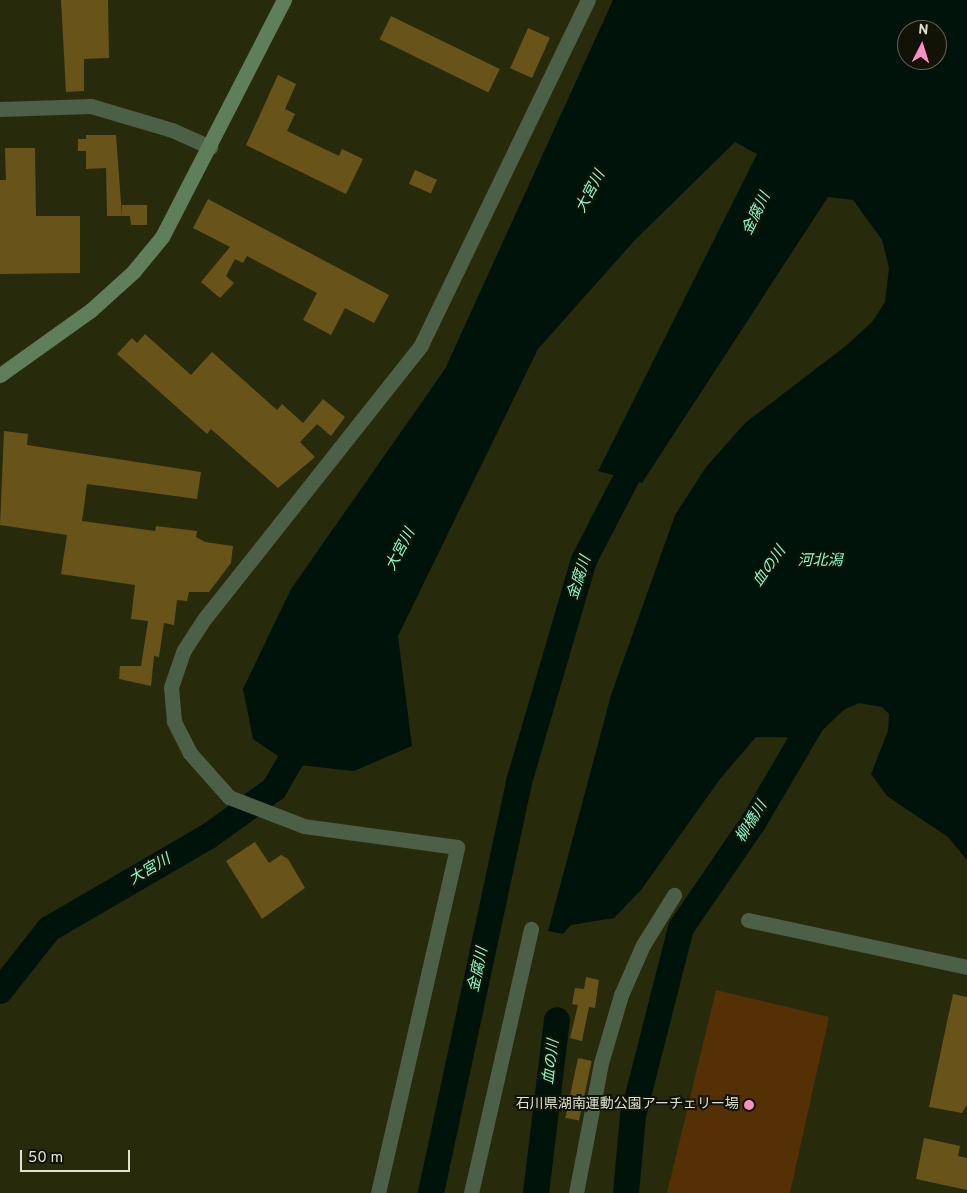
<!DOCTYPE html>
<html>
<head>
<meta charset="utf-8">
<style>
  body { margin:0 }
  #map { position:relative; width:967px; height:1193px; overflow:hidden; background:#272b0c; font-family:Overpass,"Noto Sans JP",sans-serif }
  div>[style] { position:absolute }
  .green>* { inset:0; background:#543004 }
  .water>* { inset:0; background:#00130a }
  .river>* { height:26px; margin:-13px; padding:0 13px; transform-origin:13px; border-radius:13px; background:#00130a }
  .building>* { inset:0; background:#685418; transform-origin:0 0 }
  .street>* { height:15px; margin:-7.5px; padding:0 7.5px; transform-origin:7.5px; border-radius:7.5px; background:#4c6048 }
  .secondary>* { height:15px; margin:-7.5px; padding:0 7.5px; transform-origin:7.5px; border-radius:7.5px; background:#5e7f59 }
  .dots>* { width:14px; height:14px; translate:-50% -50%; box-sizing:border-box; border:2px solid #111306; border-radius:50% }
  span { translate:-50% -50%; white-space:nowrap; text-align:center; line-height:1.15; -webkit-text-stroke:4px #111306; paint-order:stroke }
  .poi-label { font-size:14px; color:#dde1cf }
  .right { translate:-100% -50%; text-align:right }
  .water-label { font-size:15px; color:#82fece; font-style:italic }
  .north { position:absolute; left:897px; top:20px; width:50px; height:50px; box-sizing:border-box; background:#111306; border:1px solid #636556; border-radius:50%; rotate:5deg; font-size:14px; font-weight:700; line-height:20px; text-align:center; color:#dde1cf }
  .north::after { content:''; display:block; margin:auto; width:18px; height:22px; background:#fb8fc4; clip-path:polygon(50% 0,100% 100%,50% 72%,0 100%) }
  .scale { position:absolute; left:20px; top:1150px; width:110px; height:22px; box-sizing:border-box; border:2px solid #dde1cf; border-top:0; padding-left:6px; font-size:15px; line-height:18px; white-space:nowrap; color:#dde1cf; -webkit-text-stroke:4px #111306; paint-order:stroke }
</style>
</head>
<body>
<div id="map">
  <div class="green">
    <i style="clip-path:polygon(716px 990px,829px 1017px,790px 1193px,667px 1193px)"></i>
  </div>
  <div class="water">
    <i style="clip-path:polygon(evenodd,613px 0,967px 0,967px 860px,948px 837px,887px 796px,871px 774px,888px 731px,889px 714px,882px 707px,859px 703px,845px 709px,814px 738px,756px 737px,720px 779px,641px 890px,614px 918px,571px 925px,563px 934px,548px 931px,611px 695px,675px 515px,706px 467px,745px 423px,847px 345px,872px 322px,885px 302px,889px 268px,882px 240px,853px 200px,828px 197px,642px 483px,598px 471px,757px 154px,735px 142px,634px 241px,538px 349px,398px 636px,412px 746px,354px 771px,290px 764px,253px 739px,243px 689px,291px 589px,445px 369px,613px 0,907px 30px,937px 30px,937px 60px,907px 60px,907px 30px)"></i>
  </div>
  <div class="river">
    <i style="left:0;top:991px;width:79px;rotate:-51.7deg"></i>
    <i style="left:49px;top:929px;width:185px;rotate:-30.2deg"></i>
    <i style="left:209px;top:836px;width:80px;rotate:-35.9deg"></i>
    <i style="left:274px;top:789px;width:64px;rotate:-59.8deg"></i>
    <i style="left:431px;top:1193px;width:420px;rotate:-77.9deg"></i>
    <i style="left:519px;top:782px;width:231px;rotate:-73.7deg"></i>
    <i style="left:584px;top:560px;width:126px;rotate:-62.6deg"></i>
    <i style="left:536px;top:1193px;width:174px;rotate:-83.1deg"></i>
    <i style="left:626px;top:1193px;width:77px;rotate:-84.8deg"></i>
    <i style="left:633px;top:1116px;width:194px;rotate:-75.7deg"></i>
    <i style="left:681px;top:928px;width:127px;rotate:-55.6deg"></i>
    <i style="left:753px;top:823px;width:132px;rotate:-59.6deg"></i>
  </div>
  <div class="building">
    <i style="clip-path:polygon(61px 0,108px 0,109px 58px,84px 59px,84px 91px,66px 92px)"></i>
    <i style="left:391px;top:16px;width:121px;height:26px;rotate:26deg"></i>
    <i style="left:528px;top:28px;width:24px;height:44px;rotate:24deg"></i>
    <i style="clip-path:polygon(278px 75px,296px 84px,285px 109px,295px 114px,287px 131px,339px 156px,342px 149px,363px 159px,346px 194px,246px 145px)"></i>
    <i style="clip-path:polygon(86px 135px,116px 135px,122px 216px,107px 216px,106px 168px,86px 169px,86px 151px,78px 151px,78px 139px,86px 139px)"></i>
    <i style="clip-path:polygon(5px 148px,35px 148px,36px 216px,80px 216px,80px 273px,0 274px,0 180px,6px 180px)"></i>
    <i style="left:415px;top:170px;width:24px;height:15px;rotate:24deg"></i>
    <i style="clip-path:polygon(208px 199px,389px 295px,374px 323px,345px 308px,331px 335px,303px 320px,317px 293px,247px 256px,243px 263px,235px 259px,226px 276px,234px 283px,220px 298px,201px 282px,230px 247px,193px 228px)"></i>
    <i style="clip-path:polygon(122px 205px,147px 205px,147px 225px,131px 225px,130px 216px,122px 216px)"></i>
    <i style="clip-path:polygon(145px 334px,191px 375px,212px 352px,277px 410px,282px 404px,303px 423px,323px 399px,345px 417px,331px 436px,317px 424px,300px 442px,315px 457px,278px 488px,211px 429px,207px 434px,117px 354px,132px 338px,137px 343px)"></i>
    <i style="clip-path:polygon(4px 431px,28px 434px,27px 445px,201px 472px,197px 499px,87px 484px,82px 521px,155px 531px,156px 526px,197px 531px,196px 537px,205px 542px,233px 546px,231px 563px,209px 592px,189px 592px,187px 601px,177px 600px,174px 625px,164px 623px,159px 657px,154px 656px,151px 686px,119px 679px,120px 666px,141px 666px,148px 621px,131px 619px,135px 585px,61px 574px,67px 535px,0 525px)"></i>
    <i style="clip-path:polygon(255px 842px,269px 863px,281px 855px,288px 859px,305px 888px,262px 919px,226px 861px)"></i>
    <i style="clip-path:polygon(586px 977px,599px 980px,595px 1008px,589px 1007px,582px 1041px,570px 1038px,578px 1005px,572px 1004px,575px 988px,584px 989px)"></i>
    <i style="clip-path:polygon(953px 994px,967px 997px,967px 1105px,962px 1113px,929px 1107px)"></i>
    <i style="left:578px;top:1058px;width:14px;height:61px;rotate:12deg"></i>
    <i style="clip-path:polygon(924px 1138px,960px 1146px,958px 1156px,967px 1158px,967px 1190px,916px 1179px)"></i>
  </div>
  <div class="street">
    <i style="left:0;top:109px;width:91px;rotate:-1.9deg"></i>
    <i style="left:91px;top:106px;width:84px;rotate:16.5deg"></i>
    <i style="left:172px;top:130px;width:42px;rotate:24.1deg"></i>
    <i style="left:748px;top:920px;width:224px;rotate:12.1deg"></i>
    <i style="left:378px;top:1193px;width:355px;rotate:-77.1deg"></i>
    <i style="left:457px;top:847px;width:154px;rotate:-172.2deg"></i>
    <i style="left:304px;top:826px;width:80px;rotate:-158.9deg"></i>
    <i style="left:229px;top:797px;width:59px;rotate:-131.6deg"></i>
    <i style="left:190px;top:753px;width:36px;rotate:-117deg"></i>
    <i style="left:174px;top:721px;width:34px;rotate:-95deg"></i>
    <i style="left:171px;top:687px;width:39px;rotate:-71deg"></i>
    <i style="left:184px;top:650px;width:38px;rotate:-57deg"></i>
    <i style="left:205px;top:618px;width:348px;rotate:-51.6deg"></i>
    <i style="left:421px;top:345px;width:383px;rotate:-64.2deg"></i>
    <i style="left:471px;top:1193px;width:271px;rotate:-77.2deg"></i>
    <i style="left:576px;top:1193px;width:132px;rotate:-79.1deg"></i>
    <i style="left:601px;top:1063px;width:71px;rotate:-73.6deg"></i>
    <i style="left:621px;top:995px;width:55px;rotate:-66.3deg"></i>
    <i style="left:643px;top:945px;width:59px;rotate:-58.2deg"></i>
  </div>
  <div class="secondary">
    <i style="left:0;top:375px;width:112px;rotate:-35.5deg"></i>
    <i style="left:91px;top:310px;width:57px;rotate:-42.1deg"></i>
    <i style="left:133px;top:272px;width:45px;rotate:-50.4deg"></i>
    <i style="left:162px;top:237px;width:267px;rotate:-62.8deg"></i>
  </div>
  <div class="dots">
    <i style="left:749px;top:1105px;background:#fb8fc4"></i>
  </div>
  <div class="poi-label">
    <span class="right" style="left:739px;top:1105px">石川県湖南運動公園アーチェリー場</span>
  </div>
  <div class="water-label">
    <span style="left:591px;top:192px;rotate:-62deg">大宮川</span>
    <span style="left:757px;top:214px;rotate:-64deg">金腐川</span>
    <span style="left:401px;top:550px;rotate:-62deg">大宮川</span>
    <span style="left:820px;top:562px">河北潟</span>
    <span style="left:770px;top:567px;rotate:-55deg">血の川</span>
    <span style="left:580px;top:578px;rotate:-72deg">金腐川</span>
    <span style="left:752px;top:822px;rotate:-58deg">柳橋川</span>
    <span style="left:150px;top:870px;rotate:-30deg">大宮川</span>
    <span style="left:479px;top:970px;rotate:-78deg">金腐川</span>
    <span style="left:552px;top:1062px;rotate:-83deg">血の川</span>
  </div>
  <div class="north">N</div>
  <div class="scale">50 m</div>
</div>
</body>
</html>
